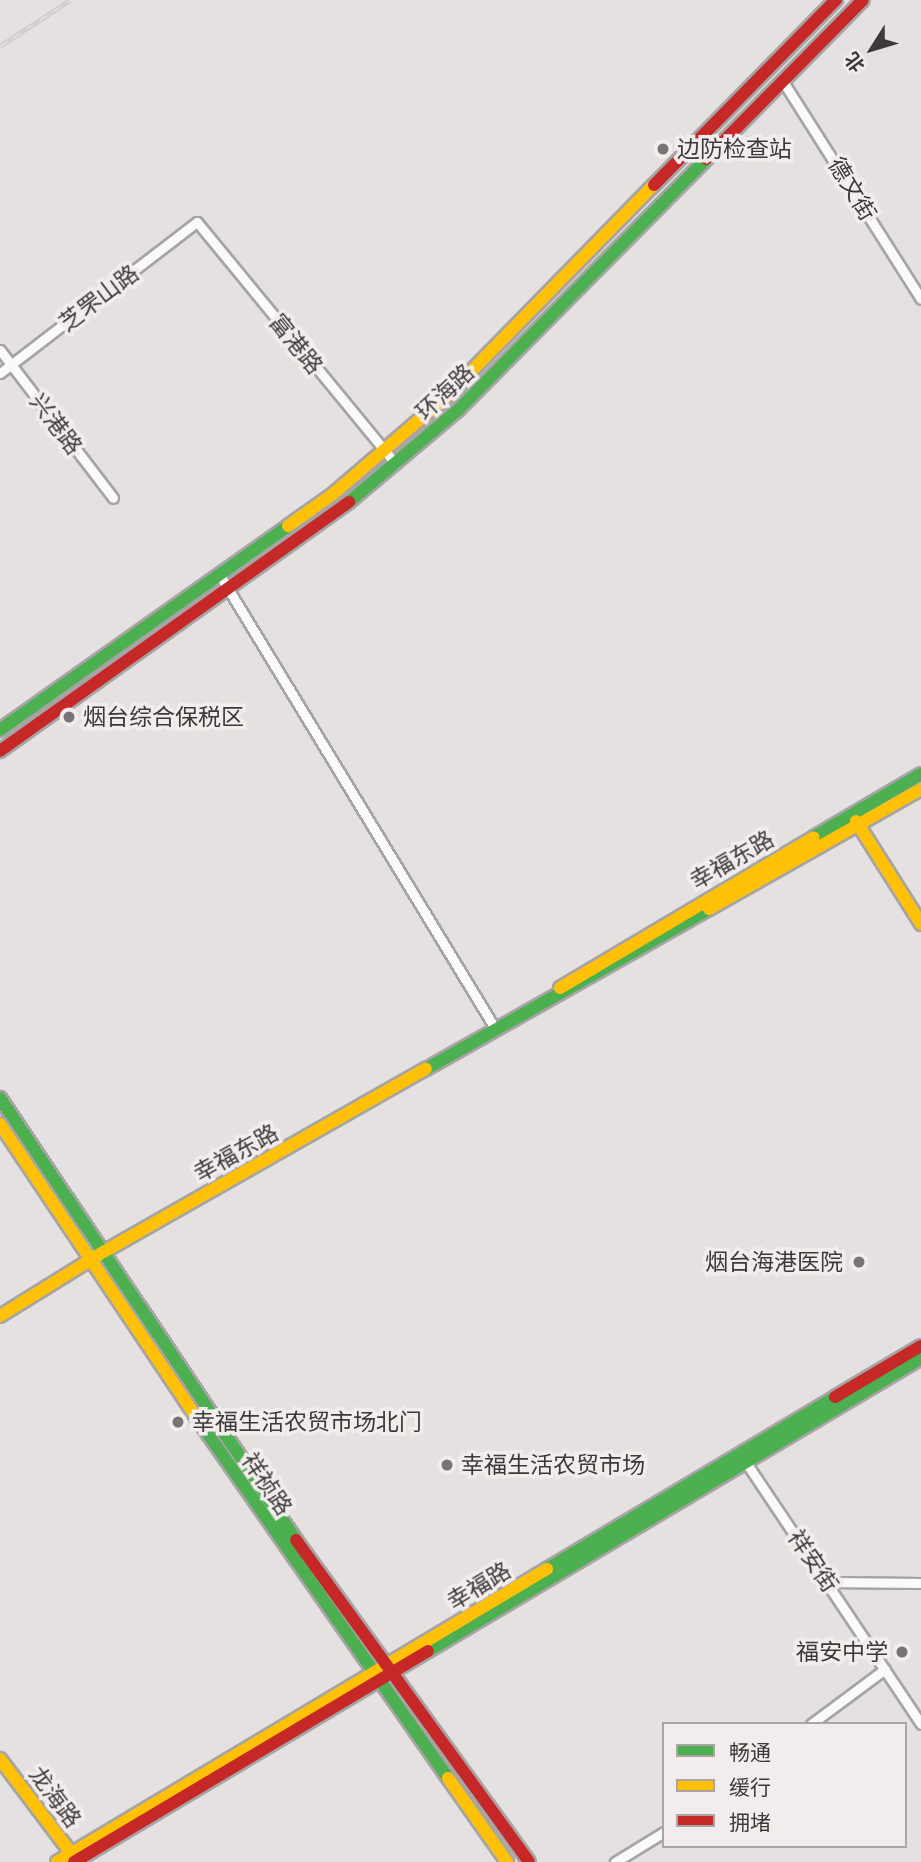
<!DOCTYPE html>
<html>
<head>
<meta charset="utf-8">
<style>
  body { margin:0 }
  #map { position:relative; width:921px; height:1862px; overflow:hidden; background:#e4e1e0; font-family:Cabin,"Noto Sans SC",sans-serif }
  div>[style] { position:absolute }
  .roads { filter:drop-shadow(2px 0 #a6a4a4) drop-shadow(-2px 0 #a6a4a4) drop-shadow(0 2px #a6a4a4) drop-shadow(0 -2px #a6a4a4) }
  .street>* { height:9px; margin:-4.5px; padding:0 4.5px; transform-origin:4.5px; border-radius:4.5px; background:#fbfafa }
  .fast>* { height:12px; margin:-6px; padding:0 6px; transform-origin:6px; border-radius:6px; background:#4caf50 }
  .slow>* { height:12px; margin:-6px; padding:0 6px; transform-origin:6px; border-radius:6px; background:#ffc107 }
  .jam>* { height:12px; margin:-6px; padding:0 6px; transform-origin:6px; border-radius:6px; background:#c62828 }
  .rail>* { height:5px; margin-top:-2.5px; transform-origin:0; background:repeating-linear-gradient(90deg,#f2edec 0 8px,#d0cfcf 0 16px); box-sizing:border-box; border-block:2px solid #d0cfcf }
  .dots>* { width:19px; height:19px; translate:-50% -50%; box-sizing:border-box; border:4px solid #f2edec; border-radius:50% }
  span { translate:-50% -50%; white-space:nowrap; text-align:center; line-height:1.15; -webkit-text-stroke:7px #f2edec; paint-order:stroke }
  .poi-label { font-size:23px; color:#3c3a39 }
  .left { translate:0 -50%; text-align:left }
  .right { translate:-100% -50%; text-align:right }
  .street-label { font-size:23px; color:#3c3a39 }
  .legend { position:absolute; left:662px; top:1722px; width:245px; height:126px; box-sizing:border-box; background:#f2edec; border:2px solid #a9a5a4; margin:0; padding:9px 12px; list-style:none; font-size:21px; color:#3c3a39 }
  .legend li { display:flex; align-items:center; gap:14px; height:35px }
  .legend b { width:35px; border:2px solid #a9a5a4 }
  .north { position:absolute; left:837px; top:14px; width:70px; height:70px; -webkit-text-stroke:5px #f2edec; paint-order:stroke; rotate:233deg; font-size:19px; font-weight:700; line-height:28px; text-align:center; color:#3c3a39 }
  .north::after { content:''; display:block; margin:auto; width:24px; height:32px; background:#3c3a39; clip-path:polygon(50% 0,100% 100%,50% 72%,0 100%) }
</style>
</head>
<body>
<div id="map">
  <div class="roads">
    <div class="street">
      <i style="left:782px;top:80px;width:259px;rotate:57.6deg"></i>
      <i style="left:0;top:350px;width:186px;rotate:52.6deg"></i>
      <i style="left:0;top:373px;width:248px;rotate:-37.5deg"></i>
      <i style="left:197px;top:222px;width:313px;rotate:50.6deg"></i>
      <i style="left:221px;top:577px;width:530px;rotate:58.74deg"></i>
      <i style="left:743px;top:1458px;width:320px;rotate:56.2deg"></i>
      <i style="left:827px;top:1582px;width:94px;rotate:0.6deg"></i>
      <i style="left:811px;top:1724px;width:92px;rotate:-36.6deg"></i>
      <i style="left:615px;top:1862px;width:57px;rotate:-31.5deg"></i>
    </div>
    <div class="fast">
      <i style="left:349px;top:502px;width:144px;rotate:-40.2deg"></i>
      <i style="left:459px;top:409px;width:351px;rotate:-45.3deg"></i>
      <i style="left:0;top:730px;width:353px;rotate:-35.3deg"></i>
      <i style="left:814px;top:837px;width:124px;rotate:-30.5deg"></i>
      <i style="left:426px;top:1069px;width:325px;rotate:-29.5deg"></i>
      <i style="left:0;top:1098px;width:532px;rotate:56.19deg"></i>
      <i style="left:201px;top:1424px;width:432px;rotate:55.1deg"></i>
      <i style="left:547px;top:1569px;width:335px;rotate:-30.8deg"></i>
      <i style="left:428px;top:1651px;width:573px;rotate:-30.72deg"></i>
    </div>
    <div class="slow">
      <i style="left:288px;top:526px;width:55px;rotate:-35.4deg"></i>
      <i style="left:333px;top:494px;width:152px;rotate:-40.7deg"></i>
      <i style="left:448px;top:395px;width:294px;rotate:-45.6deg"></i>
      <i style="left:856px;top:821px;width:122px;rotate:57.7deg"></i>
      <i style="left:709px;top:909px;width:244px;rotate:-29.5deg"></i>
      <i style="left:560px;top:988px;width:295px;rotate:-30.7deg"></i>
      <i style="left:0;top:1124px;width:361px;rotate:56.2deg"></i>
      <i style="left:0;top:1316px;width:123px;rotate:-31.8deg"></i>
      <i style="left:105px;top:1251px;width:369px;rotate:-29.6deg"></i>
      <i style="left:0;top:1759px;width:123px;rotate:52.9deg"></i>
      <i style="left:448px;top:1778px;width:103px;rotate:54.9deg"></i>
      <i style="left:57px;top:1862px;width:571px;rotate:-30.88deg"></i>
    </div>
    <div class="jam">
      <i style="left:706px;top:159px;width:223px;rotate:-45.4deg"></i>
      <i style="left:654px;top:185px;width:260px;rotate:-45.5deg"></i>
      <i style="left:0;top:751px;width:429px;rotate:-35.5deg"></i>
      <i style="left:835px;top:1397px;width:100px;rotate:-30.7deg"></i>
      <i style="left:296px;top:1540px;width:397px;rotate:54.1deg"></i>
      <i style="left:74px;top:1862px;width:412px;rotate:-30.8deg"></i>
    </div>
  </div>
  <div class="rail">
    <i style="left:0;top:46px;width:84px;rotate:-33.3deg"></i>
  </div>
  <div class="dots">
    <i style="left:663px;top:149px;background:#777473"></i>
    <i style="left:69px;top:717px;background:#777473"></i>
    <i style="left:859px;top:1262px;background:#777473"></i>
    <i style="left:178px;top:1422px;background:#777473"></i>
    <i style="left:447px;top:1465px;background:#777473"></i>
    <i style="left:902px;top:1652px;background:#777473"></i>
  </div>
  <div class="poi-label">
    <span class="left" style="left:677px;top:149px">边防检查站</span>
    <span class="left" style="left:83px;top:717px">烟台综合保税区</span>
    <span class="right" style="left:843px;top:1262px">烟台海港医院</span>
    <span class="left" style="left:192px;top:1422px">幸福生活农贸市场北门</span>
    <span class="left" style="left:461px;top:1465px">幸福生活农贸市场</span>
    <span class="right" style="left:888px;top:1652px">福安中学</span>
  </div>
  <div class="street-label">
    <span style="left:852px;top:189px;rotate:59deg">德文街</span>
    <span style="left:99px;top:298px;rotate:-37deg">芝罘山路</span>
    <span style="left:296px;top:344px;rotate:51deg">富港路</span>
    <span style="left:445px;top:392px;rotate:-43deg">环海路</span>
    <span style="left:56px;top:424px;rotate:53deg">兴港路</span>
    <span style="left:732px;top:860px;rotate:-30deg">幸福东路</span>
    <span style="left:236px;top:1153px;rotate:-29deg">幸福东路</span>
    <span style="left:267px;top:1484px;rotate:56deg">祥祯路</span>
    <span style="left:813px;top:1561px;rotate:56deg">祥安街</span>
    <span style="left:479px;top:1586px;rotate:-31deg">幸福路</span>
    <span style="left:55px;top:1797px;rotate:53deg">龙海路</span>
  </div>
  <ul class="legend">
  <li><b style="height:9px;background:#4caf50"></b>畅通</li>
  <li><b style="height:9px;background:#ffc107"></b>缓行</li>
  <li><b style="height:9px;background:#c62828"></b>拥堵</li>
  </ul>
  <div class="north">北</div>
</div>
</body>
</html>
